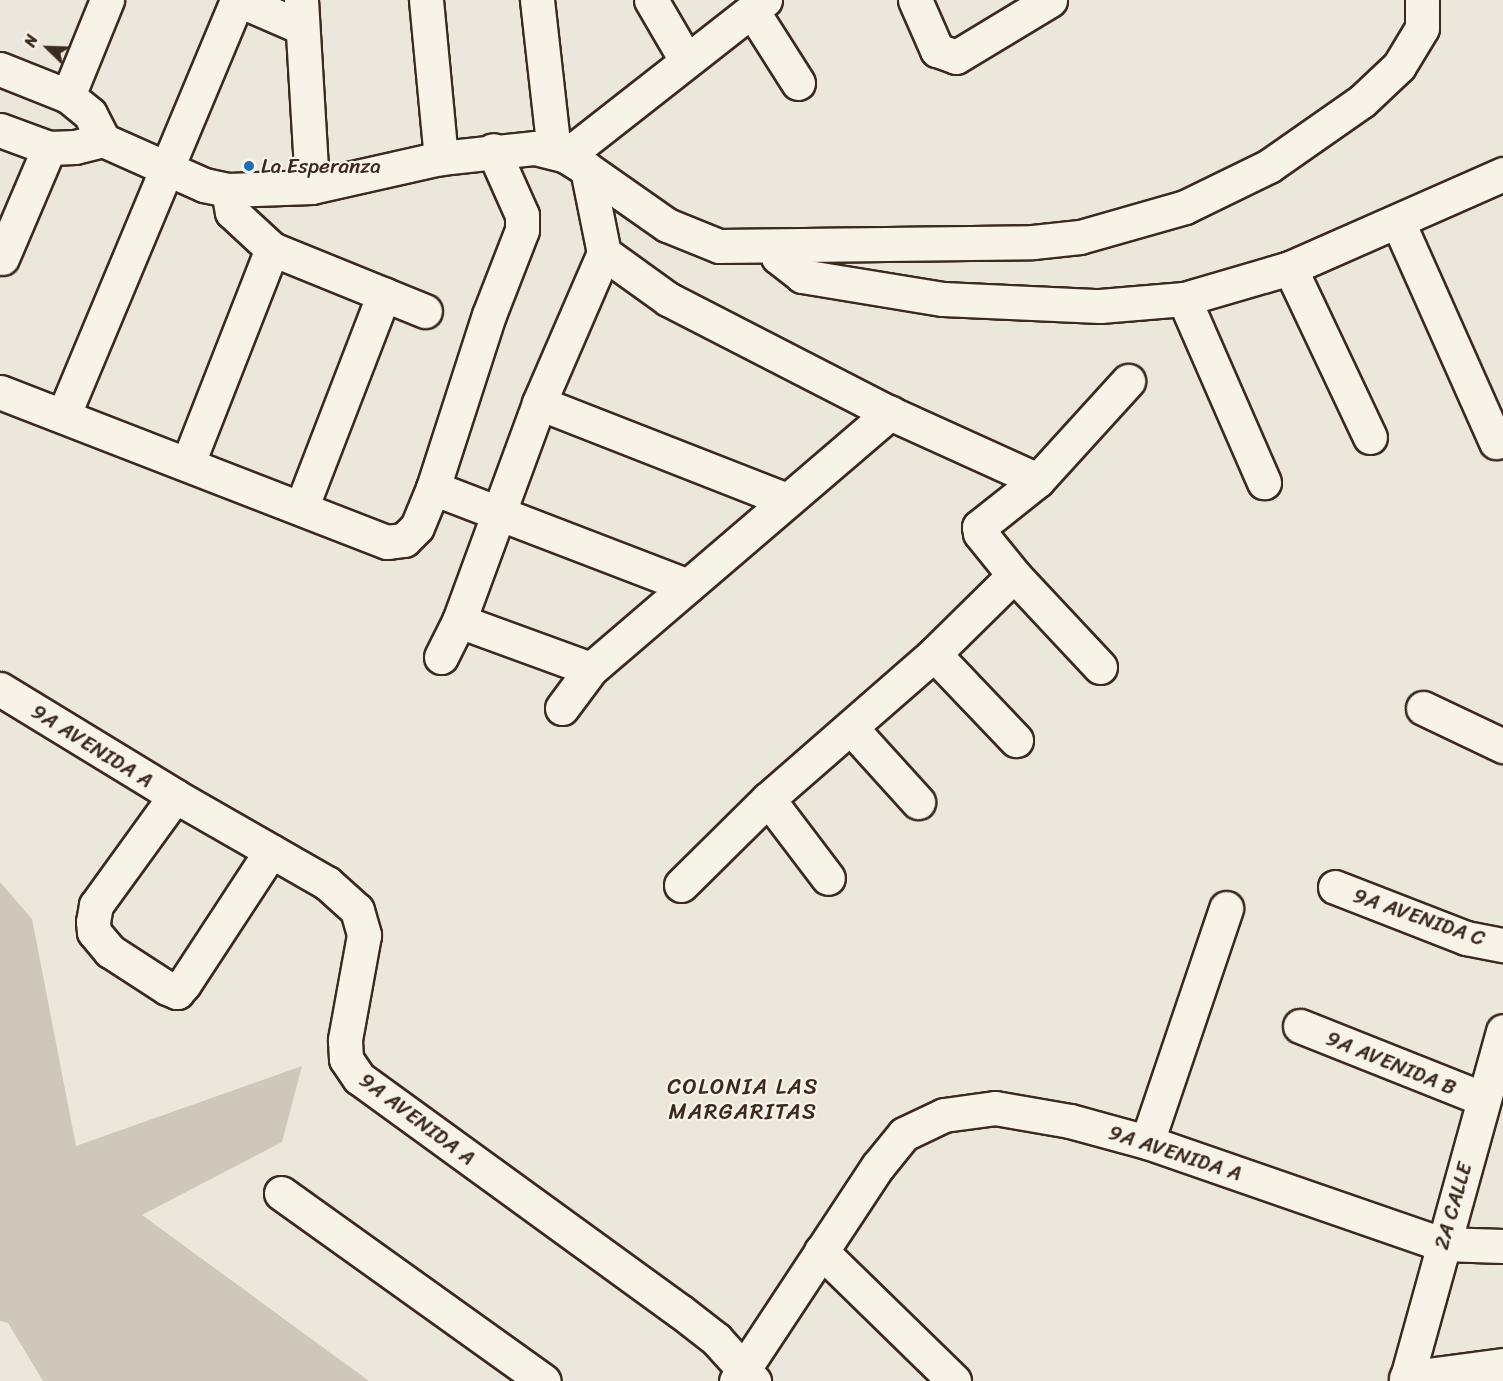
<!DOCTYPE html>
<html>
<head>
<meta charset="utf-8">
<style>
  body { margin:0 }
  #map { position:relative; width:1503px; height:1381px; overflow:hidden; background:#ece7dc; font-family:Sriracha,sans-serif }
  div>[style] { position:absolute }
  .green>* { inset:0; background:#cec8bc }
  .roads { filter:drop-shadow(2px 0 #3b2a1e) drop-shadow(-2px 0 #3b2a1e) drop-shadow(0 2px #3b2a1e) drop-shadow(0 -2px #3b2a1e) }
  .minor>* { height:33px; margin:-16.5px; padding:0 16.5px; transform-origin:16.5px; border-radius:16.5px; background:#f7f3e8 }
  .major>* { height:33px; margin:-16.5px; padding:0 16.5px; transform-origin:16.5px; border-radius:16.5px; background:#f7f3e8 }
  .dots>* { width:16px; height:16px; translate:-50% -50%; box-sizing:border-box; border:3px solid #f7f3e8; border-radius:50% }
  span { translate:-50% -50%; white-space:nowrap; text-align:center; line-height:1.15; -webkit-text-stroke:4.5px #f7f3e8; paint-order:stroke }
  .poi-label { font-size:21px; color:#3b2a1e }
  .left { translate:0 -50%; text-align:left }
  .street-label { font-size:21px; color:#3b2a1e }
  .neighbourhood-label { font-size:22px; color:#3b2a1e; letter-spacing:1.5px }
  .north { position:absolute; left:18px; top:18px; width:60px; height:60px; -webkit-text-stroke:4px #f7f3e8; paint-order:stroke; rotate:293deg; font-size:16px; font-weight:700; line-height:24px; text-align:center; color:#3b2a1e }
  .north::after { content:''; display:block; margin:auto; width:21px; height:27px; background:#3b2a1e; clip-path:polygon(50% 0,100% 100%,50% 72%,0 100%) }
</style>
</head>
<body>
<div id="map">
  <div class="green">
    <i style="clip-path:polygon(0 882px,32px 919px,76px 1146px,302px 1066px,282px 1142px,142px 1215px,369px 1381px,43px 1381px,8px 1323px,0 1321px)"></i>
  </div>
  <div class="roads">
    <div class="minor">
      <i style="left:239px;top:0;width:68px;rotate:23.5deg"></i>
      <i style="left:301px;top:0;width:187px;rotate:86.6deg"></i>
      <i style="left:426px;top:0;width:159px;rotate:84.6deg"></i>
      <i style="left:537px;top:0;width:152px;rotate:83.6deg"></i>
      <i style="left:651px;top:0;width:69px;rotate:59.7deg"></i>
      <i style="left:915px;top:0;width:55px;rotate:66.3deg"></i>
      <i style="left:937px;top:50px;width:20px;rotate:20deg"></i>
      <i style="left:956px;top:57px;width:110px;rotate:-31.2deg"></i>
      <i style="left:753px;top:12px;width:84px;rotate:57.6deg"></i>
      <i style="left:68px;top:96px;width:104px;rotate:-67.9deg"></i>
      <i style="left:566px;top:156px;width:253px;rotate:-38.1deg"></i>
      <i style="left:587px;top:169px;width:86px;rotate:78.6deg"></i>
      <i style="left:604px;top:253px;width:79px;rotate:35.7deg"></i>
      <i style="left:668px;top:299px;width:250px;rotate:27.2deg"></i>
      <i style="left:890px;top:413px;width:162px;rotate:24.4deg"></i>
      <i style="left:228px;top:190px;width:22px;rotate:80deg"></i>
      <i style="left:232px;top:212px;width:54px;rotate:42.8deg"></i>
      <i style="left:272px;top:249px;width:165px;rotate:22.1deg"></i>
      <i style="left:1398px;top:222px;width:241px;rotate:66deg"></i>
      <i style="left:777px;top:246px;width:11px;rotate:85deg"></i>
      <i style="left:778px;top:257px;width:31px;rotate:38deg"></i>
      <i style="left:802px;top:276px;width:143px;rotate:9.3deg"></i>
      <i style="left:943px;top:299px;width:157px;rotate:2.6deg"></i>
      <i style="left:1100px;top:306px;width:84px;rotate:-4.8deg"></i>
      <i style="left:1184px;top:299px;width:110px;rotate:-16.3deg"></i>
      <i style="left:1290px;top:268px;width:233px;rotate:-23.8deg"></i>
      <i style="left:2px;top:258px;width:120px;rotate:-66.9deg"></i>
      <i style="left:1290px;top:268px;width:187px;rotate:64.7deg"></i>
      <i style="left:1184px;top:299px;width:200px;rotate:66.4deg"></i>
      <i style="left:0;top:392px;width:415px;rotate:21.2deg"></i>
      <i style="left:387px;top:542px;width:17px;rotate:-7deg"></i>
      <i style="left:404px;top:540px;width:18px;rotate:-45deg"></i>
      <i style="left:417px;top:527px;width:42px;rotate:-67.7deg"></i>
      <i style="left:433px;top:488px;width:182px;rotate:-72.1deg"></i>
      <i style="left:489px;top:315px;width:91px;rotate:-68.8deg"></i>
      <i style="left:522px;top:230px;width:15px;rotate:-90deg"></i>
      <i style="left:522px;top:215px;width:71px;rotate:-114deg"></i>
      <i style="left:539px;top:403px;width:265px;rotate:21.4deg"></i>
      <i style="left:64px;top:414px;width:449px;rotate:-67.3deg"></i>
      <i style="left:188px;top:463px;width:230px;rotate:-68.6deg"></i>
      <i style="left:433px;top:488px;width:273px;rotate:21deg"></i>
      <i style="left:302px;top:506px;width:227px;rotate:-68.9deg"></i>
      <i style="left:459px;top:621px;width:140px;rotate:20deg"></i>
      <i style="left:934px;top:654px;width:119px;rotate:46.4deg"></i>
      <i style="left:441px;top:657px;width:40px;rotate:-63.4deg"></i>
      <i style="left:459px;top:621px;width:232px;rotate:-69.8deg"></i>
      <i style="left:539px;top:403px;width:163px;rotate:-66.6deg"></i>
      <i style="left:1100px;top:667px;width:126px;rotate:-133.1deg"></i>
      <i style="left:1014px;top:575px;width:54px;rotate:-129deg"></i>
      <i style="left:980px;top:533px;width:6px;rotate:-99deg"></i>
      <i style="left:979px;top:527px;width:75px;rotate:-38.5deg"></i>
      <i style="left:1038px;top:480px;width:134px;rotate:-47.7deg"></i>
      <i style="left:0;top:689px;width:205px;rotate:31.4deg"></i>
      <i style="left:175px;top:796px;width:175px;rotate:29.8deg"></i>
      <i style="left:327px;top:883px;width:40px;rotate:42deg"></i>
      <i style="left:357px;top:910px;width:26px;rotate:74deg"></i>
      <i style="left:364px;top:935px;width:107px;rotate:100.3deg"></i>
      <i style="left:345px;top:1040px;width:19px;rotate:87deg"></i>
      <i style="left:346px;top:1059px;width:23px;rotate:56deg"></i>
      <i style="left:359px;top:1078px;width:397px;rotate:36deg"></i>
      <i style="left:680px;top:1311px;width:46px;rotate:37.9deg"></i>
      <i style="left:716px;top:1339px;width:57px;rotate:47.9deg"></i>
      <i style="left:562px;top:708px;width:49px;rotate:-53.4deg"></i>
      <i style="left:591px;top:669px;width:394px;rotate:-40.6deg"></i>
      <i style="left:1423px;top:708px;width:89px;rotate:25.4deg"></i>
      <i style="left:851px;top:728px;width:100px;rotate:47.8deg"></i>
      <i style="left:175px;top:796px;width:135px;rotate:125.9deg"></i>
      <i style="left:96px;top:905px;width:17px;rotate:100deg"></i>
      <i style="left:93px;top:922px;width:10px;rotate:84deg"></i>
      <i style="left:94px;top:932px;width:25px;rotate:50deg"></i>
      <i style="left:110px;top:951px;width:68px;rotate:33deg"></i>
      <i style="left:167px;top:988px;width:11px;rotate:22deg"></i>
      <i style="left:177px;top:992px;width:11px;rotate:-49deg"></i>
      <i style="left:184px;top:984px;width:159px;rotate:-56.8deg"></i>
      <i style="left:768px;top:799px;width:99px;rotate:52.8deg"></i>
      <i style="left:681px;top:885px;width:122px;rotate:-44.7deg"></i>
      <i style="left:768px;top:799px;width:220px;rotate:-41.1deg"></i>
      <i style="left:934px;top:654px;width:112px;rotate:-44.6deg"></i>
      <i style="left:1335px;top:887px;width:141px;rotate:21.3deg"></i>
      <i style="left:1466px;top:938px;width:38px;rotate:11deg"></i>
      <i style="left:1300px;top:1026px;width:197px;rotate:21.7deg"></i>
      <i style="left:1147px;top:1142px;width:247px;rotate:-71.3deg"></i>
      <i style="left:281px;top:1193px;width:323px;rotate:35.6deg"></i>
      <i style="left:821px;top:1251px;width:186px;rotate:44.3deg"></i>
      <i style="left:1406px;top:1378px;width:98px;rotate:-7.6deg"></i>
      <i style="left:736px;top:1381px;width:258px;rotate:-56.6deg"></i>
      <i style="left:878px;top:1166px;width:41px;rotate:-50.9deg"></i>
      <i style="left:904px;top:1134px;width:44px;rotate:-25.4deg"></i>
      <i style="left:944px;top:1115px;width:51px;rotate:-7.8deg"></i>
      <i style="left:995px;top:1108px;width:76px;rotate:9.8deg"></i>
      <i style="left:1070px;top:1121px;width:80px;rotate:15.3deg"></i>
      <i style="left:1147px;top:1142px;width:312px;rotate:19.1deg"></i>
      <i style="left:1442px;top:1244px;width:61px;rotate:1.9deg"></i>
      <i style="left:1406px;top:1381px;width:363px;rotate:-74.5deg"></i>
    </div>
    <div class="major">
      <i style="left:0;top:69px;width:73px;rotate:21.7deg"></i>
      <i style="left:68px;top:96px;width:28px;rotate:39deg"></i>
      <i style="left:90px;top:114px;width:29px;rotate:63deg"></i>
      <i style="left:103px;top:140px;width:111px;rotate:24deg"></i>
      <i style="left:204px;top:185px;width:25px;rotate:12deg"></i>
      <i style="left:228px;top:190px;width:84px;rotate:-2deg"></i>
      <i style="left:312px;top:187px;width:132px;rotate:-12.7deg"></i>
      <i style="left:441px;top:158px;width:95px;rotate:-6.1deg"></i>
      <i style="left:535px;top:148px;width:32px;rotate:14deg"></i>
      <i style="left:566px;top:156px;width:25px;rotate:32deg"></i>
      <i style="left:587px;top:169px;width:98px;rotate:35deg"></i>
      <i style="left:667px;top:225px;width:56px;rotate:22deg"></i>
      <i style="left:719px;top:246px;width:314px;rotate:-0.7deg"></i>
      <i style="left:1033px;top:242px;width:47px;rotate:-6.1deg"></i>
      <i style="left:1080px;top:237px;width:109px;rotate:-15.9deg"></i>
      <i style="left:1185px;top:207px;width:93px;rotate:-26deg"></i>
      <i style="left:1269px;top:166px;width:113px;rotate:-35deg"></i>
      <i style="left:1362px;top:101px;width:51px;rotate:-43.4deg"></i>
      <i style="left:1399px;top:66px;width:44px;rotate:-58.8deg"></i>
      <i style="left:1422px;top:28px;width:28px;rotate:-90deg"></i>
      <i style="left:0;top:130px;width:52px;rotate:20.2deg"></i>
      <i style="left:49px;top:148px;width:26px;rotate:-2deg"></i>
      <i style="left:75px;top:147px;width:29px;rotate:-14deg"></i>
    </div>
  </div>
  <div class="dots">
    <i style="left:249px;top:166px;background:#1f6fb2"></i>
  </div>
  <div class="poi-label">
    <span class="left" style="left:261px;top:166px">La Esperanza</span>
  </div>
  <div class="street-label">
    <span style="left:92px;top:746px;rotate:32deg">9A AVENIDA A</span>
    <span style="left:1419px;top:917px;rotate:19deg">9A AVENIDA C</span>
    <span style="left:1391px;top:1063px;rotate:22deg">9A AVENIDA B</span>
    <span style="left:417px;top:1119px;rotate:37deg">9A AVENIDA A</span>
    <span style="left:1175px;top:1153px;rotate:18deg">9A AVENIDA A</span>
    <span style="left:1453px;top:1206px;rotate:-74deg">2A CALLE</span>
  </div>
  <div class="neighbourhood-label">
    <span style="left:743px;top:1099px">COLONIA LAS<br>MARGARITAS</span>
  </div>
  <div class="north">N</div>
</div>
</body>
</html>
